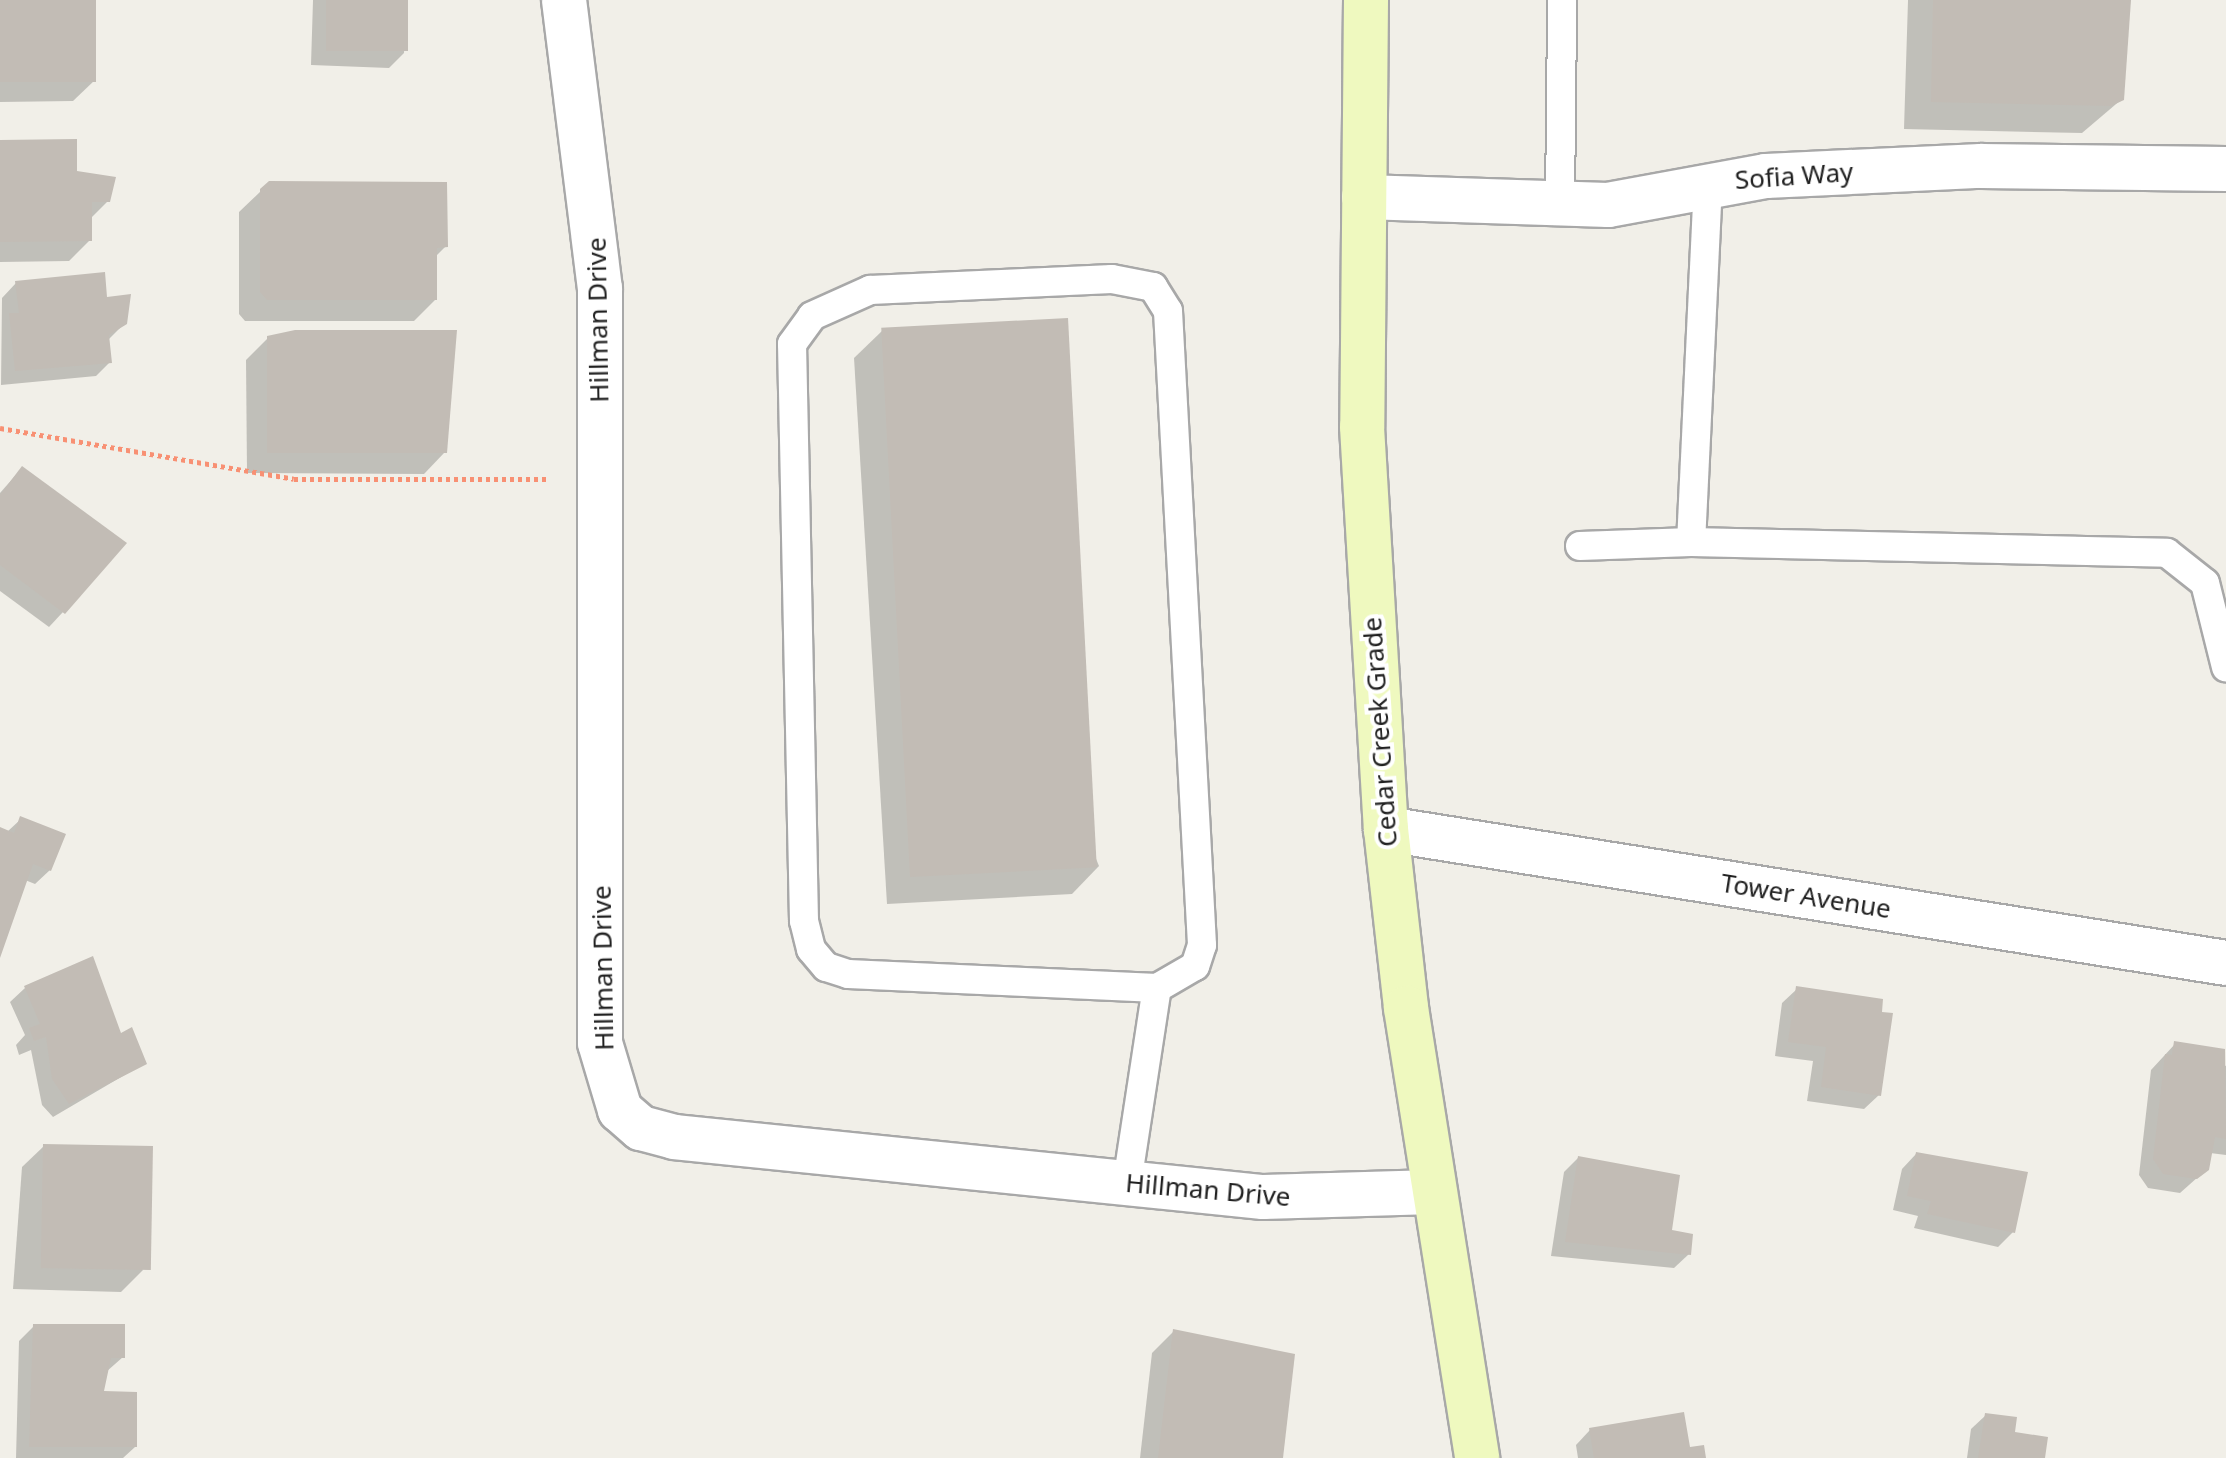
<!DOCTYPE html>
<html>
<head>
<meta charset="utf-8">
<style>
  body { margin:0 }
  #map { position:relative; width:2226px; height:1458px; overflow:hidden; background:#f1efe8; font-family:"Noto Sans",sans-serif }
  div>[style] { position:absolute }
  .shadow>* { inset:0; background:#0003 }
  .building>* { inset:0; background:#c2bcb5; transform-origin:0 0 }
  .path>* { height:5px; margin-top:-2.5px; transform-origin:0; background:repeating-linear-gradient(90deg,#f89073 0 4px,transparent 0 8px) }
  .roads { filter:drop-shadow(2px 0 #a8a8a8) drop-shadow(-2px 0 #a8a8a8) drop-shadow(0 2px #a8a8a8) drop-shadow(0 -2px #a8a8a8) }
  .lane>* { height:28px; margin:-14px; padding:0 14px; transform-origin:14px; border-radius:14px; background:#fff }
  .street>* { height:44px; margin:-22px; padding:0 22px; transform-origin:22px; border-radius:22px; background:#fff }
  .secondary>* { height:44px; margin:-22px; padding:0 22px; transform-origin:22px; border-radius:22px; background:#eff9bf }
  span { translate:-50% -50%; white-space:nowrap; text-align:center; line-height:1.15; -webkit-text-stroke:8px #fff; paint-order:stroke }
  .street-label { font-size:26px; color:#212121 }
</style>
</head>
<body>
<div id="map">
  <div class="shadow">
    <i style="clip-path:polygon(0 0,94px 0,95px 80px,73px 101px,0 102px)"></i>
    <i style="clip-path:polygon(313px 0,406px 0,404px 53px,389px 68px,311px 65px)"></i>
    <i style="clip-path:polygon(1908px 0,2128px 0,2122px 99px,2082px 133px,1904px 129px)"></i>
    <i style="clip-path:polygon(0 142px,75px 173px,108px 201px,90px 219px,90px 240px,69px 261px,0 262px)"></i>
    <i style="clip-path:polygon(261px 191px,446px 246px,435px 257px,435px 300px,414px 321px,245px 321px,239px 314px,239px 212px)"></i>
    <i style="clip-path:polygon(16px 283px,105px 299px,125px 323px,108px 340px,110px 362px,96px 376px,1px 385px,2px 298px)"></i>
    <i style="clip-path:polygon(882px 331px,1099px 866px,1072px 894px,887px 904px,854px 358px)"></i>
    <i style="clip-path:polygon(455px 332px,445px 452px,424px 474px,247px 473px,246px 360px,268px 338px)"></i>
    <i style="clip-path:polygon(22px 468px,63px 612px,49px 627px,0 591px,0 493px)"></i>
    <i style="clip-path:polygon(21px 819px,50px 870px,35px 884px,25px 880px,0 952px,0 830px,7px 832px)"></i>
    <i style="clip-path:polygon(25px 988px,120px 1036px,145px 1063px,53px 1117px,42px 1105px,31px 1050px,19px 1055px,16px 1045px,25px 1035px,10px 1002px)"></i>
    <i style="clip-path:polygon(1797px 989px,1879px 1095px,1864px 1109px,1807px 1101px,1813px 1061px,1775px 1056px,1782px 1003px)"></i>
    <i style="clip-path:polygon(2175px 1044px,2226px 1066px,2226px 1155px,2210px 1153px,2207px 1169px,2180px 1193px,2148px 1188px,2139px 1175px,2151px 1070px)"></i>
    <i style="clip-path:polygon(44px 1146px,143px 1270px,121px 1292px,13px 1289px,22px 1167px)"></i>
    <i style="clip-path:polygon(1916px 1154px,2013px 1232px,1998px 1247px,1914px 1228px,1918px 1216px,1893px 1210px,1902px 1169px)"></i>
    <i style="clip-path:polygon(1578px 1158px,1670px 1232px,1689px 1254px,1674px 1268px,1551px 1256px,1564px 1172px)"></i>
    <i style="clip-path:polygon(34px 1326px,123px 1357px,106px 1372px,102px 1393px,135px 1447px,123px 1458px,16px 1458px,19px 1341px)"></i>
    <i style="clip-path:polygon(1174px 1331px,1281px 1458px,1140px 1458px,1152px 1353px)"></i>
    <i style="clip-path:polygon(1986px 1415px,2043px 1458px,1967px 1458px,1971px 1429px)"></i>
    <i style="clip-path:polygon(1590px 1430px,1688px 1449px,1704px 1458px,1578px 1458px,1576px 1445px)"></i>
  </div>
  <div class="building">
    <i style="left:0;top:0;width:96px;height:82px"></i>
    <i style="left:326px;top:0;width:82px;height:51px"></i>
    <i style="clip-path:polygon(1933px 0,2131px 0,2124px 100px,2111px 106px,1931px 102px)"></i>
    <i style="clip-path:polygon(77px 139px,77px 171px,116px 177px,110px 202px,92px 202px,92px 241px,0 242px,0 140px)"></i>
    <i style="clip-path:polygon(269px 181px,447px 182px,448px 247px,437px 248px,437px 300px,267px 300px,260px 292px,260px 189px)"></i>
    <i style="clip-path:polygon(105px 272px,107px 297px,131px 294px,127px 324px,109px 335px,112px 363px,15px 371px,9px 313px,19px 313px,15px 281px)"></i>
    <i style="left:1068px;top:318px;width:550px;height:187px;rotate:87deg"></i>
    <i style="clip-path:polygon(295px 330px,457px 330px,447px 453px,267px 453px,267px 336px)"></i>
    <i style="clip-path:polygon(22px 466px,127px 543px,65px 614px,0 565px,0 495px)"></i>
    <i style="clip-path:polygon(20px 816px,66px 834px,51px 871px,33px 864px,0 958px,0 827px,14px 833px)"></i>
    <i style="clip-path:polygon(93px 956px,121px 1033px,132px 1027px,147px 1064px,69px 1104px,52px 1079px,46px 1037px,34px 1041px,29px 1028px,40px 1024px,24px 986px)"></i>
    <i style="clip-path:polygon(1796px 986px,1883px 999px,1882px 1012px,1893px 1013px,1881px 1096px,1821px 1087px,1826px 1047px,1788px 1042px)"></i>
    <i style="clip-path:polygon(2174px 1041px,2225px 1049px,2226px 1139px,2215px 1137px,2209px 1170px,2197px 1179px,2163px 1174px,2153px 1159px,2165px 1054px,2172px 1055px)"></i>
    <i style="left:43px;top:1144px;width:110px;height:124px;rotate:1deg"></i>
    <i style="clip-path:polygon(1916px 1152px,2028px 1172px,2015px 1233px,1927px 1214px,1931px 1201px,1907px 1196px)"></i>
    <i style="clip-path:polygon(1578px 1156px,1680px 1175px,1672px 1230px,1693px 1234px,1691px 1255px,1565px 1242px)"></i>
    <i style="clip-path:polygon(33px 1324px,125px 1324px,125px 1358px,111px 1358px,104px 1391px,137px 1392px,137px 1447px,29px 1447px)"></i>
    <i style="clip-path:polygon(1173px 1329px,1295px 1354px,1283px 1458px,1158px 1458px)"></i>
    <i style="clip-path:polygon(1684px 1412px,1690px 1447px,1704px 1445px,1706px 1458px,1594px 1458px,1589px 1428px)"></i>
    <i style="clip-path:polygon(1985px 1413px,2017px 1417px,2015px 1432px,2048px 1437px,2045px 1458px,1978px 1458px)"></i>
  </div>
  <div class="path">
    <i style="left:0;top:428px;width:298px;rotate:9.8deg"></i>
    <i style="left:294px;top:479px;width:256px"></i>
  </div>
  <div class="roads">
    <div class="lane">
      <i style="left:1708px;top:183px;width:359px;rotate:92.7deg"></i>
      <i style="left:1691px;top:542px;width:476px;rotate:1.3deg"></i>
      <i style="left:2167px;top:553px;width:48px;rotate:38.3deg"></i>
      <i style="left:2205px;top:583px;width:87px;rotate:76deg"></i>
      <i style="left:1560px;top:204px;width:204px;rotate:-89.4deg"></i>
      <i style="left:1112px;top:279px;width:42px;rotate:11deg"></i>
      <i style="left:1153px;top:287px;width:28px;rotate:58deg"></i>
      <i style="left:1168px;top:311px;width:635px;rotate:86.93deg"></i>
      <i style="left:1202px;top:945px;width:22px;rotate:108deg"></i>
      <i style="left:1195px;top:966px;width:44px;rotate:149.9deg"></i>
      <i style="left:1157px;top:988px;width:309px;rotate:-177.4deg"></i>
      <i style="left:848px;top:974px;width:23px;rotate:-162deg"></i>
      <i style="left:826px;top:967px;width:23px;rotate:-130deg"></i>
      <i style="left:811px;top:949px;width:29px;rotate:-104deg"></i>
      <i style="left:804px;top:921px;width:577px;rotate:-91.19deg"></i>
      <i style="left:792px;top:344px;width:34px;rotate:-54deg"></i>
      <i style="left:812px;top:316px;width:64px;rotate:-24.1deg"></i>
      <i style="left:870px;top:290px;width:242px;rotate:-2.6deg"></i>
      <i style="left:1580px;top:546px;width:111px;rotate:-2.1deg"></i>
      <i style="left:1127px;top:1183px;width:197px;rotate:-81.3deg"></i>
    </div>
    <div class="street">
      <i style="left:564px;top:0;width:290px;rotate:82.9deg"></i>
      <i style="left:600px;top:288px;width:755px;rotate:90deg"></i>
      <i style="left:600px;top:1043px;width:70px;rotate:73.4deg"></i>
      <i style="left:620px;top:1110px;width:28px;rotate:41deg"></i>
      <i style="left:641px;top:1128px;width:34px;rotate:15deg"></i>
      <i style="left:674px;top:1137px;width:592px;rotate:5.82deg"></i>
      <i style="left:1263px;top:1197px;width:171px;rotate:-1.7deg"></i>
      <i style="left:1364px;top:197px;width:244px;rotate:1.9deg"></i>
      <i style="left:1608px;top:205px;width:161px;rotate:-10.4deg"></i>
      <i style="left:1766px;top:176px;width:215px;rotate:-2.7deg"></i>
      <i style="left:1981px;top:166px;width:245px;rotate:0.7deg"></i>
      <i style="left:1386px;top:829px;width:851px;rotate:9.06deg"></i>
    </div>
    <div class="secondary">
      <i style="left:1366px;top:0;width:427px;rotate:90.5deg"></i>
      <i style="left:1362px;top:427px;width:403px;rotate:86.6deg"></i>
      <i style="left:1386px;top:829px;width:180px;rotate:83.6deg"></i>
      <i style="left:1406px;top:1008px;width:456px;rotate:81deg"></i>
    </div>
  </div>
  <div class="street-label">
    <span style="left:1794px;top:176px;rotate:-4deg">Sofia Way</span>
    <span style="left:598px;top:320px;rotate:-91deg">Hillman Drive</span>
    <span style="left:1380px;top:732px;rotate:-94deg">Cedar Creek Grade</span>
    <span style="left:1806px;top:896px;rotate:9deg">Tower Avenue</span>
    <span style="left:603px;top:968px;rotate:-91deg">Hillman Drive</span>
    <span style="left:1208px;top:1190px;rotate:5deg">Hillman Drive</span>
  </div>
</div>
</body>
</html>
